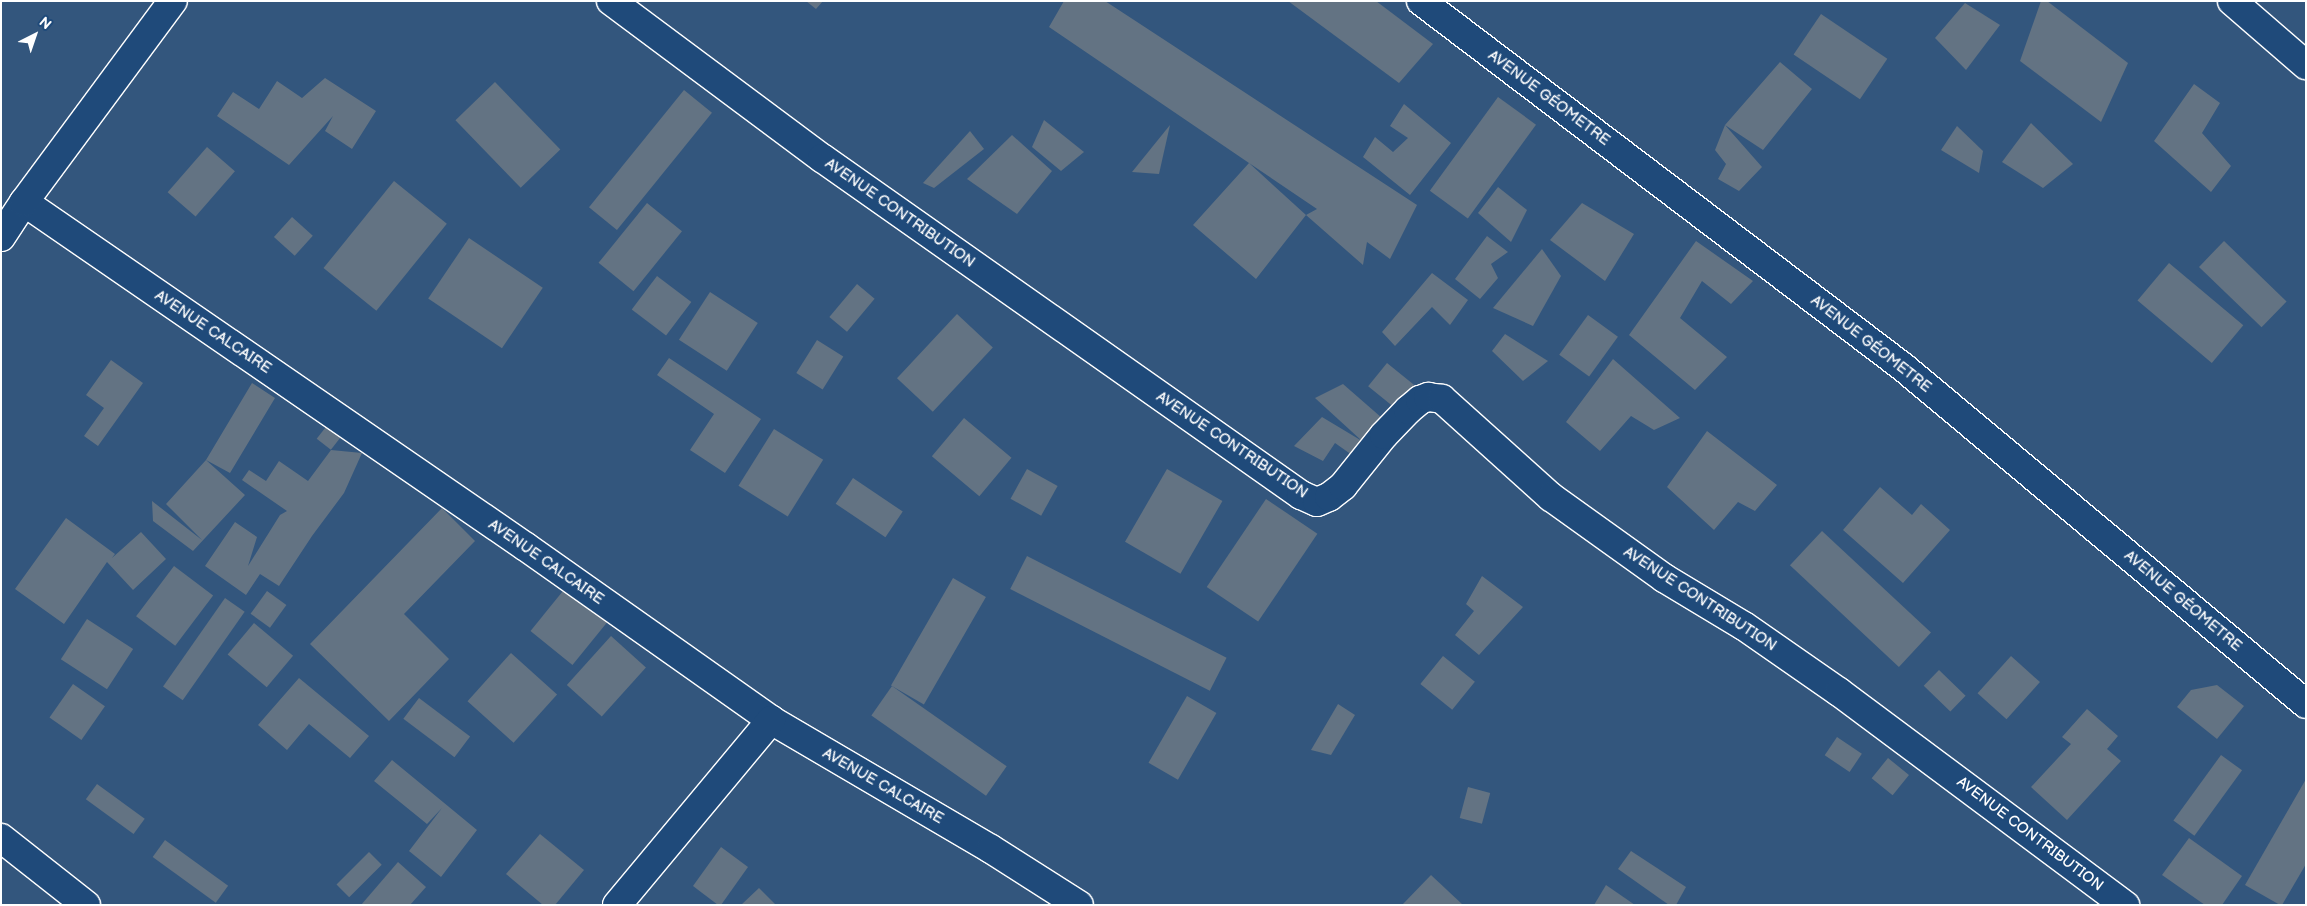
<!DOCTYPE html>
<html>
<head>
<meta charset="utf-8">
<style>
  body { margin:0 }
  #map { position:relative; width:2307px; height:906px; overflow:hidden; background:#33567d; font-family:"Balsamiq Sans",sans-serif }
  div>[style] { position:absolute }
  .building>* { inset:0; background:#637383; transform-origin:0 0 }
  .roads { filter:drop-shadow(1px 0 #fff) drop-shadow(-1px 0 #fff) drop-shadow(0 1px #fff) drop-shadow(0 -1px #fff) }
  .minor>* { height:28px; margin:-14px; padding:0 14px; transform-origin:14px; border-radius:14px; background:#1f4a7a }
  span { translate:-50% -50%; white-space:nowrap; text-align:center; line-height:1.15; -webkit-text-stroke:4px #1f4a7a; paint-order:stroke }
  .street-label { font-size:15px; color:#fff }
  .frame { position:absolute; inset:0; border:2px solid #fff; pointer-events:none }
  .north { position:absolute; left:10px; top:10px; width:50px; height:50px; -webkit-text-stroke:4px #1f4a7a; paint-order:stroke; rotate:41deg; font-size:14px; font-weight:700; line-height:20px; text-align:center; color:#fff }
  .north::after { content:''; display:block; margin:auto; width:18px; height:22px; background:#fff; clip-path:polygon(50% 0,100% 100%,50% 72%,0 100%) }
</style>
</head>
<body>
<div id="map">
  <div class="building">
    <i style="clip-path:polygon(806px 1px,823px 1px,816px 9px)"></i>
    <i style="clip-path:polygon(1064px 1px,1105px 1px,1417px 205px,1390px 259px,1367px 242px,1363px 265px,1306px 215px,1317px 209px,1249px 163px,1306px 215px,1256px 279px,1193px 225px,1249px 163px,1049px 27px)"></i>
    <i style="clip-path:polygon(1288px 1px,1376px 1px,1433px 44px,1399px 83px)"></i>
    <i style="clip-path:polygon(2041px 1px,2047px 1px,2128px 63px,2101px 122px,2020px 61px)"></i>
    <i style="clip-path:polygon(1965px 3px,2000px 25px,1966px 70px,1935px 38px)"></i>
    <i style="left:1821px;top:14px;width:80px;height:49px;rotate:34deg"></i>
    <i style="clip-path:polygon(1780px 62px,1812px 89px,1763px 150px,1725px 125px,1762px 167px,1739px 191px,1718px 179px,1726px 164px,1715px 150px,1725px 125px)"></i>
    <i style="clip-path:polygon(325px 78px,376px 111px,352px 149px,325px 131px,333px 116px,289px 165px,217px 116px,233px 92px,259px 109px,277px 81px,302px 98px)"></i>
    <i style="left:495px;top:82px;width:94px;height:55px;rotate:46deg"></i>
    <i style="clip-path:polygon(2194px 84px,2220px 103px,2202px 133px,2231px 166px,2211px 192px,2154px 141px)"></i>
    <i style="left:684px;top:90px;width:36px;height:151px;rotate:39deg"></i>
    <i style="left:1498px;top:97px;width:47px;height:116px;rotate:36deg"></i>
    <i style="clip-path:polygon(1404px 104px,1451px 143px,1410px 195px,1363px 157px,1375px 137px,1393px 152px,1408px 138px,1390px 126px)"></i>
    <i style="clip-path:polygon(1044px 120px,1084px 152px,1061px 171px,1032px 147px)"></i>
    <i style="clip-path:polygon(2031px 123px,2073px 164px,2043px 188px,2002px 162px)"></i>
    <i style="clip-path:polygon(1170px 125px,1159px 174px,1132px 172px)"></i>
    <i style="clip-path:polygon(1957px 126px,1983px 151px,1979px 173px,1941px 150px)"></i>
    <i style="clip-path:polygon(970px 131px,984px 149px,934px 188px,923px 183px)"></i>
    <i style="clip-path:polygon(1012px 135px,1052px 171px,1017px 214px,967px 179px)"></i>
    <i style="left:207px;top:147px;width:37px;height:60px;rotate:41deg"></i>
    <i style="left:394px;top:181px;width:68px;height:112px;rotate:39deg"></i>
    <i style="clip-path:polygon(1498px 187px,1527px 210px,1511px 242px,1478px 213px)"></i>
    <i style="left:647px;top:203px;width:45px;height:77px;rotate:39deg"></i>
    <i style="clip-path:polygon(1582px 203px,1634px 234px,1605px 281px,1550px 240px)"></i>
    <i style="left:292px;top:217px;width:28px;height:27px;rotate:42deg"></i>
    <i style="clip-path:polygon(1487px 236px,1508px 252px,1491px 264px,1498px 278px,1480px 299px,1455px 279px)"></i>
    <i style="left:469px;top:238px;width:89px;height:73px;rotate:34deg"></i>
    <i style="clip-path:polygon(1696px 241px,1753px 281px,1731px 304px,1702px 281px,1680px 318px,1727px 357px,1695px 390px,1629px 335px)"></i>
    <i style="left:2224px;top:241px;width:87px;height:36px;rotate:44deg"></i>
    <i style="clip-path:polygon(1542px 249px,1561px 276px,1533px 326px,1493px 308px)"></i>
    <i style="left:2169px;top:263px;width:97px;height:49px;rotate:40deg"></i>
    <i style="clip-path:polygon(1432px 273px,1468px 300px,1450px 325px,1432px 307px,1395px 346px,1382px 332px)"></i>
    <i style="left:657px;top:276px;width:43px;height:42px;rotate:37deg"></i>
    <i style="left:857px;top:284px;width:23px;height:43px;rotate:40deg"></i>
    <i style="left:710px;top:292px;width:57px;height:57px;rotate:33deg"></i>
    <i style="left:957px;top:314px;width:49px;height:88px;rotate:43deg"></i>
    <i style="left:1588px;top:315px;width:37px;height:49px;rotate:36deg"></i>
    <i style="clip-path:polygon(1505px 334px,1548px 361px,1523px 381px,1492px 351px)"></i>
    <i style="left:817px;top:340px;width:31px;height:39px;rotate:32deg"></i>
    <i style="clip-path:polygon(669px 358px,761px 419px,725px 473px,690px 450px,714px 414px,657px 375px)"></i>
    <i style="clip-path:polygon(1613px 359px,1680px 418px,1654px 430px,1631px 416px,1600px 451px,1566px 422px)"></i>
    <i style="clip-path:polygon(111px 360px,143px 383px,98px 446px,84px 436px,104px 408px,86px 395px)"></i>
    <i style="left:1387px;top:363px;width:35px;height:30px;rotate:39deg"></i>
    <i style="clip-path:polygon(252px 383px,275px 398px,230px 473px,206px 460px,245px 495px,193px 551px,153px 521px,152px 501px,202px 540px,166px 504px,206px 460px)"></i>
    <i style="clip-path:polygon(1343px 384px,1382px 418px,1362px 441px,1315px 398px)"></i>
    <i style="clip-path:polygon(1322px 417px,1362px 441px,1352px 455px,1335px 443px,1323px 461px,1294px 446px)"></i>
    <i style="left:964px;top:418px;width:62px;height:50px;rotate:40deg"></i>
    <i style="left:329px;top:423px;width:18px;height:20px;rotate:38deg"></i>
    <i style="left:774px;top:429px;width:58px;height:67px;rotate:32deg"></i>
    <i style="clip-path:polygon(1707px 431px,1777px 485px,1755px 511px,1738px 502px,1714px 530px,1667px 487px)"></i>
    <i style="clip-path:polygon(331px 450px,362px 453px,344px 493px,312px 536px,279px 586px,260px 574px,246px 595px,205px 566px,235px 522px,257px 537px,248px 566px,280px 515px,287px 511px,242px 480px,249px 470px,266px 481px,279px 461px,308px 481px)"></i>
    <i style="left:1027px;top:469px;width:35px;height:34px;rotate:29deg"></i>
    <i style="left:1167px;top:469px;width:64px;height:84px;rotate:30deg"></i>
    <i style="left:853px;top:478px;width:60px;height:31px;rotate:34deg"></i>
    <i style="clip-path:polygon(1880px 487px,1912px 515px,1921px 504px,1950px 530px,1903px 583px,1843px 530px)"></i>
    <i style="left:1266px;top:499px;width:62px;height:106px;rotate:34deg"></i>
    <i style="clip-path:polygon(442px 508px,475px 541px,404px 614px,449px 659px,389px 721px,310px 644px)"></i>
    <i style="clip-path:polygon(66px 518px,115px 554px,112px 558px,141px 532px,166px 559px,133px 590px,107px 562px,64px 624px,15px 589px)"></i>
    <i style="left:1822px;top:531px;width:149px;height:47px;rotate:43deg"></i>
    <i style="left:1027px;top:556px;width:224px;height:37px;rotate:27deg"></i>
    <i style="left:174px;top:566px;width:49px;height:63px;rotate:37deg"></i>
    <i style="clip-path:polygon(1482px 576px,1523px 607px,1479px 655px,1455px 635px,1474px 611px,1466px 604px)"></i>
    <i style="left:953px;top:578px;width:38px;height:124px;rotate:30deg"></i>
    <i style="left:567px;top:586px;width:54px;height:58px;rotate:39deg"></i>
    <i style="left:267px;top:591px;width:24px;height:28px;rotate:36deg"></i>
    <i style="left:225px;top:598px;width:24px;height:108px;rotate:35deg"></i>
    <i style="left:87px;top:619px;width:55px;height:48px;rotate:33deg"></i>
    <i style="left:254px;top:623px;width:51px;height:41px;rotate:40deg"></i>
    <i style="left:611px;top:636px;width:47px;height:66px;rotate:42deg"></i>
    <i style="left:511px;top:653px;width:62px;height:65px;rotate:42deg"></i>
    <i style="left:1443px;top:656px;width:41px;height:36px;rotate:39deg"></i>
    <i style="left:2011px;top:656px;width:39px;height:50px;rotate:42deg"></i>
    <i style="left:1939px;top:670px;width:37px;height:22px;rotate:44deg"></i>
    <i style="clip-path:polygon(299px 678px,369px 736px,350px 758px,309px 724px,287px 750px,258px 725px)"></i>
    <i style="left:73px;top:684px;width:39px;height:41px;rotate:35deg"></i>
    <i style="clip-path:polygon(2217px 685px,2244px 706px,2217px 739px,2177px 707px,2191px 690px)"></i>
    <i style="left:892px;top:686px;width:140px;height:36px;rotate:35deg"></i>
    <i style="left:1187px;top:696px;width:34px;height:77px;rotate:30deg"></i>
    <i style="left:419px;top:698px;width:64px;height:26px;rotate:37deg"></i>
    <i style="clip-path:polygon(1338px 704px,1355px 715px,1331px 755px,1311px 750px)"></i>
    <i style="clip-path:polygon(2087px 709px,2118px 736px,2107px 749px,2121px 761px,2067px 820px,2031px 787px,2071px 744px,2062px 737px)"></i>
    <i style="left:1837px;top:737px;width:30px;height:22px;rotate:34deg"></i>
    <i style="left:2221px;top:755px;width:26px;height:81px;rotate:36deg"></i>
    <i style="left:1888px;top:758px;width:27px;height:26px;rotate:39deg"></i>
    <i style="clip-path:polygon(392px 760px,477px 830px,441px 877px,409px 851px,442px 808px,427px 824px,374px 781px)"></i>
    <i style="clip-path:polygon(2306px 779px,2306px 864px,2282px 905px,2280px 905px,2245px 885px)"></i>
    <i style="left:97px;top:784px;width:59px;height:19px;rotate:36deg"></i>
    <i style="left:1468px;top:787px;width:23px;height:32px;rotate:15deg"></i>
    <i style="clip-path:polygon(540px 834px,584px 870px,555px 905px,543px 905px,506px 874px)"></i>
    <i style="clip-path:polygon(2189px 838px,2242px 876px,2222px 905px,2205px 905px,2162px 875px)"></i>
    <i style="left:165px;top:840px;width:78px;height:21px;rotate:36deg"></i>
    <i style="clip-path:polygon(721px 847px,748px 867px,721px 905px,718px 905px,693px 886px)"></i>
    <i style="clip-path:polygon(1631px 851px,1686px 887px,1676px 905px,1669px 905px,1618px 869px)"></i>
    <i style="left:369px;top:852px;width:18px;height:46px;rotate:45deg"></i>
    <i style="clip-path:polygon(398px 862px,426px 887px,410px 905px,361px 905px)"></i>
    <i style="clip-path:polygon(1431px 875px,1463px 905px,1402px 905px)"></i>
    <i style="clip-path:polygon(1606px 885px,1635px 905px,1594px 905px)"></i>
    <i style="clip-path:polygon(759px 888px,776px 905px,741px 905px)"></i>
  </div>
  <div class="roads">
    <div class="minor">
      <i style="left:611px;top:1px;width:263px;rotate:36.7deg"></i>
      <i style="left:822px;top:158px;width:586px;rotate:35.13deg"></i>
      <i style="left:1301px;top:495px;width:17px;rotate:24deg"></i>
      <i style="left:1317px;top:502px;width:13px;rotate:-23deg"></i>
      <i style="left:1329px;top:497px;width:18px;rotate:-38deg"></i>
      <i style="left:1343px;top:486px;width:65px;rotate:-51.2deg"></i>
      <i style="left:1384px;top:435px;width:35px;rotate:-46deg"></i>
      <i style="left:1408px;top:410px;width:16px;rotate:-40deg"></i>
      <i style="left:1420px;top:400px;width:9px;rotate:-21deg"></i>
      <i style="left:1428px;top:397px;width:14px;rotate:8deg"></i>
      <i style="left:1442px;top:399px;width:147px;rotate:42deg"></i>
      <i style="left:1551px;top:497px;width:139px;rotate:35.6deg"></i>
      <i style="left:1664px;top:578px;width:93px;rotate:31deg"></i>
      <i style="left:1744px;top:626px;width:116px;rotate:34.8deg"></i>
      <i style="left:1839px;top:692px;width:357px;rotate:36.7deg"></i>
      <i style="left:1421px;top:1px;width:605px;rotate:37.21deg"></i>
      <i style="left:1903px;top:367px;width:525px;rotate:39.9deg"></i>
      <i style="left:2232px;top:1px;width:98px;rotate:40.9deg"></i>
      <i style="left:24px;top:202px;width:609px;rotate:34.5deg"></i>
      <i style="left:526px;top:547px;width:300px;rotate:35.2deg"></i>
      <i style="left:771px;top:720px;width:255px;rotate:30.4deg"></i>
      <i style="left:991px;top:849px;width:104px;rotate:32.5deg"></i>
      <i style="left:1px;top:237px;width:42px;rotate:-56.7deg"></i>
      <i style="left:24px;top:202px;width:250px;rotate:-53.5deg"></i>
      <i style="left:1px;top:838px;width:108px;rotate:38.2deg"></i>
      <i style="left:617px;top:905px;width:241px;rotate:-50.2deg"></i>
    </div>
  </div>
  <div class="street-label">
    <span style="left:1549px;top:98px;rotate:37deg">AVENUE GÉOMETRE</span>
    <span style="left:900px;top:213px;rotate:35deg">AVENUE CONTRIBUTION</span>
    <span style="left:213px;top:332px;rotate:34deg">AVENUE CALCAIRE</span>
    <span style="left:1871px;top:344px;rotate:38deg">AVENUE GÉOMETRE</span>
    <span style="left:1232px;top:445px;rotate:34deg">AVENUE CONTRIBUTION</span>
    <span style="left:546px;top:562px;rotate:35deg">AVENUE CALCAIRE</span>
    <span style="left:1700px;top:599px;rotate:33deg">AVENUE CONTRIBUTION</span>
    <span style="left:2183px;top:601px;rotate:40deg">AVENUE GÉOMETRE</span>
    <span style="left:883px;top:786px;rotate:30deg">AVENUE CALCAIRE</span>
    <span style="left:2030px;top:834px;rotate:37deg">AVENUE CONTRIBUTION</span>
  </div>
  <div class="frame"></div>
  <div class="north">N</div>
</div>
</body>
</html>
